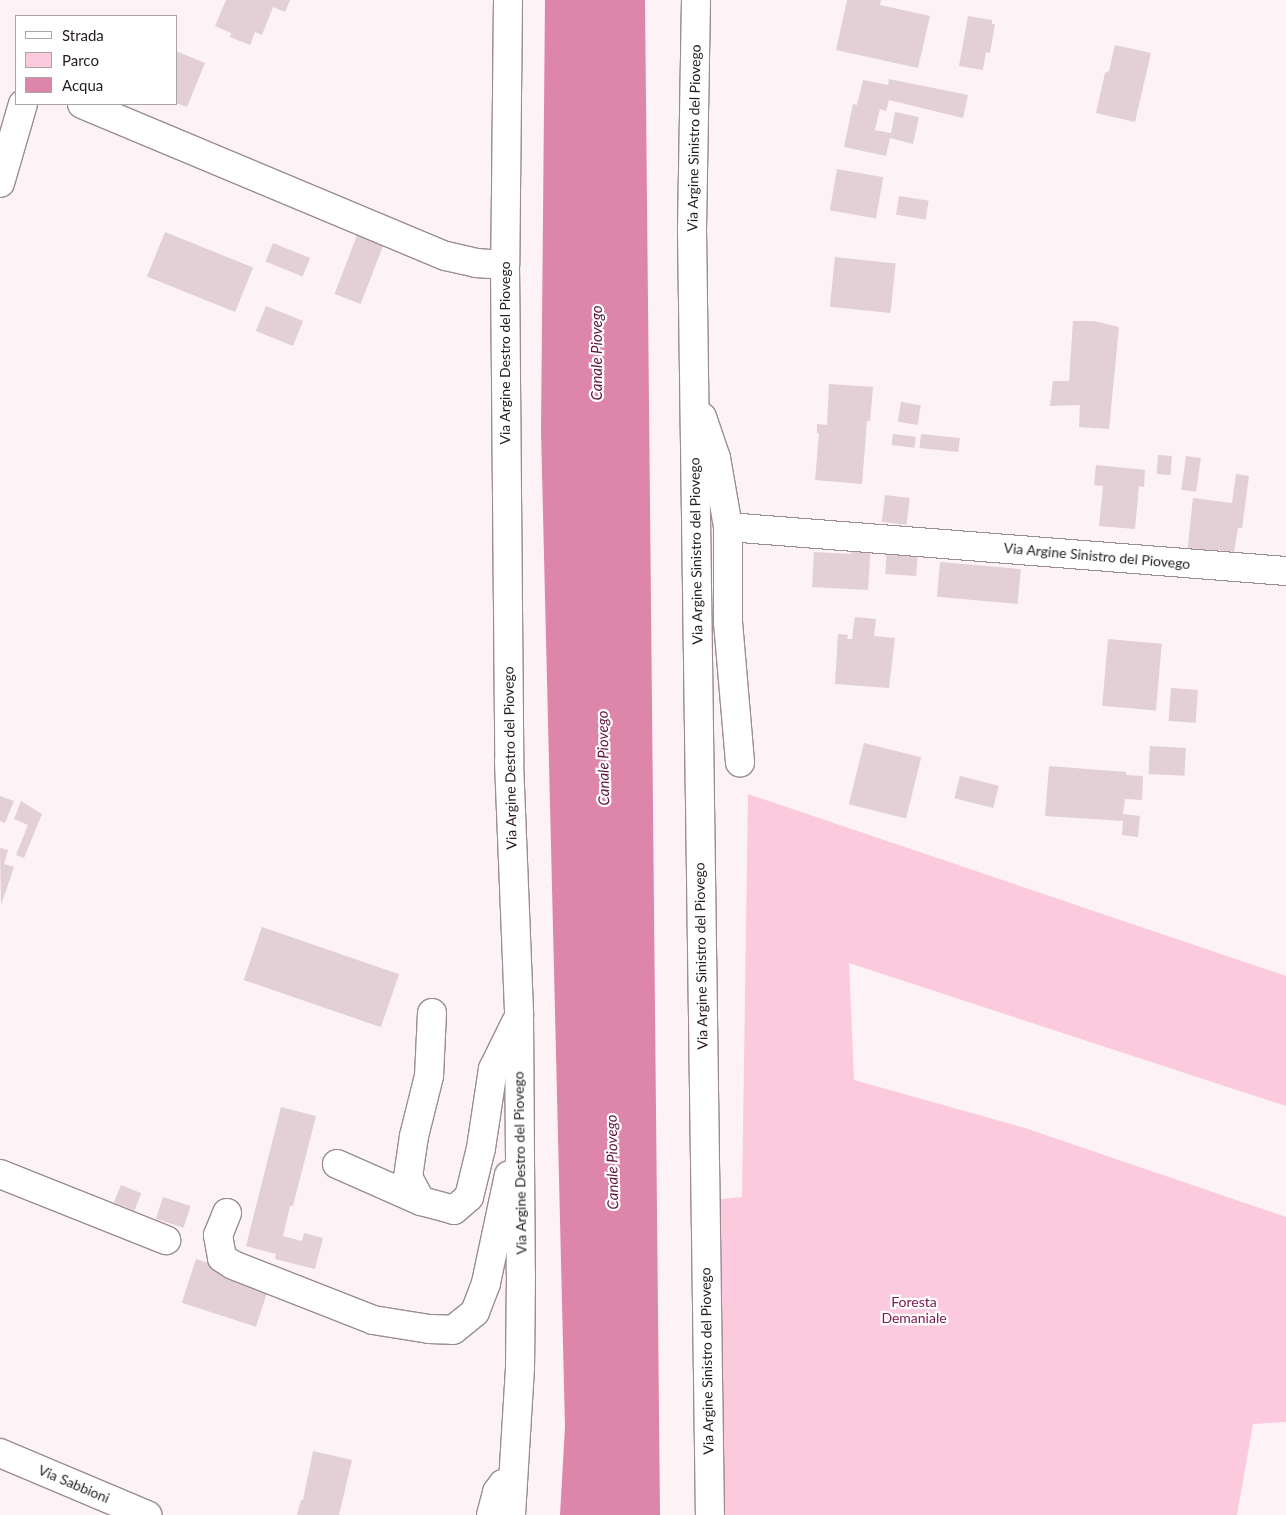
<!DOCTYPE html>
<html>
<head>
<meta charset="utf-8">
<style>
  body { margin:0 }
  #map { position:relative; width:1286px; height:1515px; overflow:hidden; background:#fdf2f6; font-family:Lato,sans-serif }
  div>[style] { position:absolute }
  .green>* { inset:0; background:#fbcadc }
  .water>* { inset:0; background:#de86aa }
  .building>* { inset:0; background:#e2d0d6; transform-origin:0 0 }
  .roads { filter:drop-shadow(1px 0 #9b8c91) drop-shadow(-1px 0 #9b8c91) drop-shadow(0 1px #9b8c91) drop-shadow(0 -1px #9b8c91) }
  .minor>* { height:28px; margin:-14px; padding:0 14px; transform-origin:14px; border-radius:14px; background:#fff }
  span { translate:-50% -50%; white-space:nowrap; text-align:center; line-height:1.15; -webkit-text-stroke:4.5px #fff; paint-order:stroke }
  .street-label { font-size:14px; color:#231d1f }
  .park-label { font-size:14px; color:#811950 }
  .water-label { font-size:15px; color:#62143c; font-style:italic }
  .legend { position:absolute; left:15px; top:15px; width:162px; height:90px; box-sizing:border-box; background:#fff; border:1px solid #a7a5a5; margin:0; padding:6px 9px; list-style:none; font-size:15px; color:#231d1f }
  .legend li { display:flex; align-items:center; gap:10px; height:25px }
  .legend b { width:25px; border:1px solid #a7a5a5 }
</style>
</head>
<body>
<div id="map">
  <div class="green">
    <i style="clip-path:polygon(748px 794px,1286px 976px,1286px 1106px,849px 963px,854px 1080px,1025px 1128px,1286px 1217px,1286px 1422px,1253px 1424px,1237px 1515px,710px 1515px,704px 1201px,742px 1197px)"></i>
  </div>
  <div class="water">
    <i style="clip-path:polygon(545px 0,645px 0,660px 1515px,560px 1515px,565px 1427px,541px 431px)"></i>
  </div>
  <div class="building">
    <i style="clip-path:polygon(226px 0,290px 0,285px 12px,273px 7px,262px 35px,255px 32px,250px 45px,230px 37px,231px 33px,215px 26px)"></i>
    <i style="clip-path:polygon(847px 0,881px 0,880px 5px,930px 16px,918px 68px,836px 50px)"></i>
    <i style="clip-path:polygon(968px 16px,992px 20px,992px 24px,995px 24px,990px 53px,986px 52px,983px 70px,959px 66px)"></i>
    <i style="clip-path:polygon(1115px 45px,1151px 53px,1135px 122px,1096px 113px,1105px 73px,1109px 71px)"></i>
    <i style="clip-path:polygon(176px 51px,205px 63px,187px 107px,176px 103px)"></i>
    <i style="clip-path:polygon(889px 79px,968px 95px,963px 118px,889px 100px,886px 111px,880px 109px,875px 130px,891px 133px,895px 112px,919px 117px,913px 144px,890px 138px,886px 156px,844px 147px,853px 104px,857px 105px,863px 80px,888px 85px)"></i>
    <i style="left:837px;top:169px;width:47px;height:42px;rotate:10deg"></i>
    <i style="left:899px;top:196px;width:30px;height:19px;rotate:9deg"></i>
    <i style="left:361px;top:225px;width:28px;height:74px;rotate:21deg"></i>
    <i style="left:165px;top:232px;width:95px;height:48px;rotate:22deg"></i>
    <i style="left:273px;top:243px;width:40px;height:20px;rotate:22deg"></i>
    <i style="left:835px;top:257px;width:61px;height:50px;rotate:6deg"></i>
    <i style="left:266px;top:306px;width:40px;height:27px;rotate:22deg"></i>
    <i style="clip-path:polygon(1073px 321px,1094px 321px,1119px 327px,1109px 429px,1079px 427px,1080px 405px,1050px 406px,1053px 381px,1069px 381px)"></i>
    <i style="clip-path:polygon(829px 384px,873px 387px,870px 421px,867px 421px,862px 484px,815px 480px,819px 434px,817px 433px,817px 424px,827px 425px)"></i>
    <i style="left:901px;top:402px;width:20px;height:20px;rotate:9deg"></i>
    <i style="left:893px;top:434px;width:23px;height:11px;rotate:7deg"></i>
    <i style="left:921px;top:434px;width:39px;height:14px;rotate:6deg"></i>
    <i style="left:1158px;top:455px;width:14px;height:19px;rotate:4deg"></i>
    <i style="left:1186px;top:456px;width:15px;height:34px;rotate:8deg"></i>
    <i style="clip-path:polygon(1096px 465px,1145px 470px,1144px 487px,1139px 486px,1135px 529px,1099px 526px,1103px 486px,1094px 485px)"></i>
    <i style="clip-path:polygon(1236px 474px,1249px 476px,1242px 528px,1238px 528px,1234px 552px,1216px 550px,1214px 558px,1187px 554px,1193px 498px,1232px 503px)"></i>
    <i style="left:885px;top:495px;width:25px;height:27px;rotate:7deg"></i>
    <i style="clip-path:polygon(851px 543px,871px 544px,868px 590px,812px 587px,814px 552px,851px 554px)"></i>
    <i style="left:887px;top:548px;width:31px;height:26px;rotate:4deg"></i>
    <i style="left:940px;top:562px;width:81px;height:35px;rotate:5deg"></i>
    <i style="clip-path:polygon(855px 617px,876px 619px,874px 636px,895px 638px,889px 688px,835px 684px,838px 634px,848px 635px,847px 639px,852px 639px)"></i>
    <i style="left:1108px;top:639px;width:54px;height:67px;rotate:5deg"></i>
    <i style="left:1171px;top:688px;width:27px;height:33px;rotate:4deg"></i>
    <i style="left:864px;top:743px;width:59px;height:63px;rotate:14deg"></i>
    <i style="left:1150px;top:746px;width:36px;height:28px;rotate:3deg"></i>
    <i style="clip-path:polygon(1049px 766px,1126px 772px,1126px 775px,1143px 776px,1142px 800px,1125px 799px,1123px 814px,1140px 816px,1138px 837px,1122px 835px,1123px 821px,1045px 816px)"></i>
    <i style="left:960px;top:776px;width:40px;height:23px;rotate:14deg"></i>
    <i style="clip-path:polygon(0 796px,14px 801px,5px 823px,0 821px)"></i>
    <i style="clip-path:polygon(21px 801px,42px 814px,24px 858px,16px 855px,28px 825px,14px 819px)"></i>
    <i style="clip-path:polygon(0 848px,8px 850px,4px 864px,14px 867px,1px 905px)"></i>
    <i style="left:262px;top:927px;width:145px;height:56px;rotate:19deg"></i>
    <i style="clip-path:polygon(281px 1107px,316px 1116px,293px 1206px,290px 1206px,283px 1236px,302px 1241px,304px 1233px,323px 1238px,315px 1269px,275px 1259px,276px 1254px,246px 1246px)"></i>
    <i style="left:121px;top:1185px;width:22px;height:19px;rotate:22deg"></i>
    <i style="left:163px;top:1197px;width:29px;height:23px;rotate:18deg"></i>
    <i style="left:196px;top:1259px;width:78px;height:46px;rotate:18deg"></i>
    <i style="clip-path:polygon(313px 1451px,352px 1460px,339px 1515px,297px 1515px,301px 1500px,303px 1500px)"></i>
  </div>
  <div class="roads">
    <div class="minor">
      <i style="left:508px;top:0;width:265px;rotate:90.6deg"></i>
      <i style="left:505px;top:265px;width:497px;rotate:89.5deg"></i>
      <i style="left:509px;top:762px;width:254px;rotate:87.7deg"></i>
      <i style="left:519px;top:1016px;width:258px;rotate:89.6deg"></i>
      <i style="left:521px;top:1274px;width:94px;rotate:90.6deg"></i>
      <i style="left:520px;top:1368px;width:147px;rotate:93.5deg"></i>
      <i style="left:696px;top:0;width:230px;rotate:91deg"></i>
      <i style="left:692px;top:230px;width:1285px;rotate:89.2deg"></i>
      <i style="left:82px;top:104px;width:394px;rotate:22.7deg"></i>
      <i style="left:446px;top:256px;width:31px;rotate:13deg"></i>
      <i style="left:476px;top:263px;width:29px;rotate:4deg"></i>
      <i style="left:0;top:183px;width:82px;rotate:-73.8deg"></i>
      <i style="left:702px;top:417px;width:43px;rotate:71.1deg"></i>
      <i style="left:716px;top:458px;width:70px;rotate:80.1deg"></i>
      <i style="left:728px;top:527px;width:560px;rotate:4.51deg"></i>
      <i style="left:728px;top:527px;width:95px;rotate:90deg"></i>
      <i style="left:728px;top:622px;width:141px;rotate:85.1deg"></i>
      <i style="left:432px;top:1013px;width:63px;rotate:92.7deg"></i>
      <i style="left:429px;top:1076px;width:62px;rotate:104deg"></i>
      <i style="left:414px;top:1136px;width:41px;rotate:98.3deg"></i>
      <i style="left:408px;top:1177px;width:27px;rotate:62deg"></i>
      <i style="left:421px;top:1201px;width:34px;rotate:15deg"></i>
      <i style="left:454px;top:1210px;width:20px;rotate:-41deg"></i>
      <i style="left:469px;top:1197px;width:50px;rotate:-76.2deg"></i>
      <i style="left:481px;top:1148px;width:80px;rotate:-81.4deg"></i>
      <i style="left:493px;top:1069px;width:52px;rotate:-63.9deg"></i>
      <i style="left:337px;top:1164px;width:92px;rotate:23.8deg"></i>
      <i style="left:0;top:1174px;width:179px;rotate:21.7deg"></i>
      <i style="left:227px;top:1213px;width:24px;rotate:112deg"></i>
      <i style="left:218px;top:1235px;width:23px;rotate:80deg"></i>
      <i style="left:222px;top:1258px;width:13px;rotate:32deg"></i>
      <i style="left:233px;top:1265px;width:150px;rotate:21.4deg"></i>
      <i style="left:373px;top:1320px;width:57px;rotate:9.1deg"></i>
      <i style="left:429px;top:1329px;width:24px;rotate:2deg"></i>
      <i style="left:453px;top:1330px;width:28px;rotate:-39deg"></i>
      <i style="left:475px;top:1312px;width:31px;rotate:-69deg"></i>
      <i style="left:486px;top:1283px;width:110px;rotate:-78deg"></i>
      <i style="left:0;top:1453px;width:160px;rotate:22.9deg"></i>
      <i style="left:491px;top:1515px;width:24px;rotate:-75deg"></i>
      <i style="left:497px;top:1492px;width:10px;rotate:-53deg"></i>
      <i style="left:503px;top:1484px;width:9px;rotate:-13deg"></i>
    </div>
  </div>
  <div class="street-label">
    <span style="left:694px;top:138px;rotate:-89deg">Via Argine Sinistro del Piovego</span>
    <span style="left:505px;top:353px;rotate:-90deg">Via Argine Destro del Piovego</span>
    <span style="left:696px;top:551px;rotate:-91deg">Via Argine Sinistro del Piovego</span>
    <span style="left:1097px;top:556px;rotate:5deg">Via Argine Sinistro del Piovego</span>
    <span style="left:510px;top:758px;rotate:-91deg">Via Argine Destro del Piovego</span>
    <span style="left:701px;top:956px;rotate:-91deg">Via Argine Sinistro del Piovego</span>
    <span style="left:520px;top:1163px;rotate:-91deg">Via Argine Destro del Piovego</span>
    <span style="left:707px;top:1361px;rotate:-91deg">Via Argine Sinistro del Piovego</span>
    <span style="left:74px;top:1484px;rotate:23deg">Via Sabbioni</span>
  </div>
  <div class="park-label">
    <span style="left:914px;top:1310px">Foresta<br>Demaniale</span>
  </div>
  <div class="water-label">
    <span style="left:597px;top:353px;rotate:-90deg">Canale Piovego</span>
    <span style="left:603px;top:758px;rotate:-91deg">Canale Piovego</span>
    <span style="left:612px;top:1162px;rotate:-91deg">Canale Piovego</span>
  </div>
  <ul class="legend">
  <li><b style="height:6px;background:#fff"></b>Strada</li>
  <li><b style="height:14px;background:#fbcadc"></b>Parco</li>
  <li><b style="height:14px;background:#de86aa"></b>Acqua</li>
  </ul>
</div>
</body>
</html>
